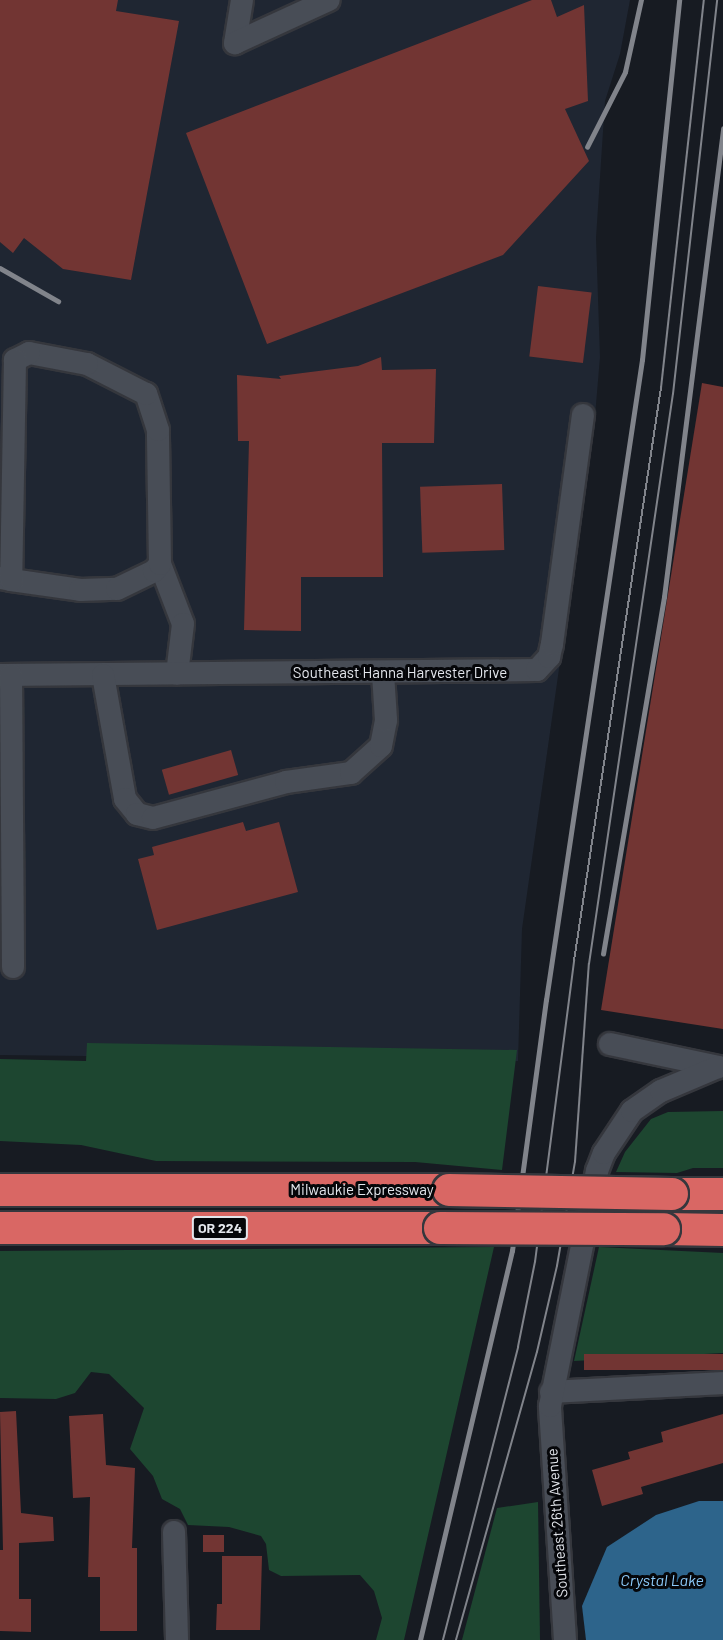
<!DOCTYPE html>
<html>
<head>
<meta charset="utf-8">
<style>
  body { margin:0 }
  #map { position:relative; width:723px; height:1640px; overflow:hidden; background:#171b22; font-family:Barlow,sans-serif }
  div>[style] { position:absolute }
  .built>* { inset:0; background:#1f2632 }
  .green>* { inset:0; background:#1d4630 }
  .water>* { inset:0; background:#2d648b }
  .building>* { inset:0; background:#723533; transform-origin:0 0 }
  .roads { filter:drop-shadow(2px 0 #35373d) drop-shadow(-2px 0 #35373d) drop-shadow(0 2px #35373d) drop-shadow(0 -2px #35373d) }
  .minor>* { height:22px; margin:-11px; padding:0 11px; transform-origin:11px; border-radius:11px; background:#484d56 }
  .highway>* { height:32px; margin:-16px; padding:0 16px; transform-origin:16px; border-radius:16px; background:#d96764 }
  .tram>* { height:1.5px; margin:-0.75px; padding:0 0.75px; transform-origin:0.75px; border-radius:0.75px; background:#81848b }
  .rail>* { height:4.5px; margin:-2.25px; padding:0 2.25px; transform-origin:2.25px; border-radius:2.25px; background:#81848b }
  .bridges { filter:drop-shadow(2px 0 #35373d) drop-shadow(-2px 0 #35373d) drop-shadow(0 2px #35373d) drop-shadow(0 -2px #35373d) }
  .highway-bridge>* { height:32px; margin:-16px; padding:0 16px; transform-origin:16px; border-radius:16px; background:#d96764 }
  span { translate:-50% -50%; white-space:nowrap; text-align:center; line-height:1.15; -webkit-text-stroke:6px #050609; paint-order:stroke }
  .shield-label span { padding:2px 4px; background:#050609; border:2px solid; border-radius:4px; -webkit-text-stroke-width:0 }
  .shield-label { font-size:14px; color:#e3e6ec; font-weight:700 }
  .street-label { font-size:15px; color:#e3e6ec }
  .water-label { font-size:16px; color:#8ccaf9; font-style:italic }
</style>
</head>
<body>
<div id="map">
  <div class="built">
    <i style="clip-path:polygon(0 0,630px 0,620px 54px,605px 101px,596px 238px,600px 357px,595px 416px,522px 929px,518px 1061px,0 1055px)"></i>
  </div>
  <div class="green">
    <i style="clip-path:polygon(87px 1043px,517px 1050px,502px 1170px,415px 1162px,156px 1161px,81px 1145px,0 1141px,0 1059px,86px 1061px)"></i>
    <i style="clip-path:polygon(723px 1111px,723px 1168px,693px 1168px,677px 1173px,616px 1172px,625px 1152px,651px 1119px,668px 1112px)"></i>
    <i style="clip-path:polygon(494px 1247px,404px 1640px,376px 1640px,382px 1618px,374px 1591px,360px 1575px,281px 1576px,269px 1570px,266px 1544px,261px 1536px,229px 1527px,188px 1525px,180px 1509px,162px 1499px,153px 1476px,130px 1449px,144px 1408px,109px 1374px,91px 1372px,75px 1393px,56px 1399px,0 1398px,0 1251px)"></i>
    <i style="clip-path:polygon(599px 1247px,723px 1253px,723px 1353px,574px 1361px)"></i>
    <i style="clip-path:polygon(538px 1502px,540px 1640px,462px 1640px,497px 1508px)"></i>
  </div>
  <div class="water">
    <i style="clip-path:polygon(699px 1501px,723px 1501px,723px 1640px,586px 1640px,582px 1606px,607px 1547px,656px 1515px)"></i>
  </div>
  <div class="building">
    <i style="clip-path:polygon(0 0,118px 0,116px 11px,179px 21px,131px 280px,63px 269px,24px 238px,13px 253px,0 242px)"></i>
    <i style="clip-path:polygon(532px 0,551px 0,557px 17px,584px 5px,588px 101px,565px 109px,589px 161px,503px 255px,267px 344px,186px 133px)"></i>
    <i style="left:538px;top:286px;width:54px;height:71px;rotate:7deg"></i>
    <i style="clip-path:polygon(381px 357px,382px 370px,436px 369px,434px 443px,382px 443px,383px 577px,301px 577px,301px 631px,244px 630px,249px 441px,238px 441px,237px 375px,281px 379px,279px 376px,358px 366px)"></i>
    <i style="clip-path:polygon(702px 383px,723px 387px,723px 1029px,601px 1010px)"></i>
    <i style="left:502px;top:484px;width:66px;height:82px;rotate:88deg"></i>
    <i style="left:231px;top:750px;width:26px;height:72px;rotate:74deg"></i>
    <i style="clip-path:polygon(243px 822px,246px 831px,279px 822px,298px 892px,157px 930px,138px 859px,154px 855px,152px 847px)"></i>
    <i style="left:723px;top:1354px;width:16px;height:139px;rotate:90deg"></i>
    <i style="clip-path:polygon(16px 1411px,21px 1513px,53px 1517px,54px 1541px,19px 1543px,19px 1599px,31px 1599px,31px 1632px,0 1631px,0 1550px,3px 1550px,0 1412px)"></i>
    <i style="clip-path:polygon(103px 1414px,106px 1465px,135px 1468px,132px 1548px,137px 1548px,137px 1631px,100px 1631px,100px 1577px,88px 1577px,90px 1497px,73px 1498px,69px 1416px)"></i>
    <i style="clip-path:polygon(723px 1414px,723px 1463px,641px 1487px,643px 1494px,602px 1506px,592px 1470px,630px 1459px,628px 1452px,663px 1442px,661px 1432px)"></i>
    <i style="left:203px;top:1535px;width:21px;height:17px"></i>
    <i style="clip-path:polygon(222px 1556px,262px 1556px,260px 1630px,216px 1630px,217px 1604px,222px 1604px)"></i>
  </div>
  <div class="roads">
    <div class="minor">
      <i style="left:242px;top:0;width:44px;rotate:99.2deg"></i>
      <i style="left:235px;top:43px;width:103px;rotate:-24.6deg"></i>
      <i style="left:160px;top:564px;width:64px;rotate:69deg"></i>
      <i style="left:183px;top:624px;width:50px;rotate:96.8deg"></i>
      <i style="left:0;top:578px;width:11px;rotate:10deg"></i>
      <i style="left:11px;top:580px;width:70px;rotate:8.2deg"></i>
      <i style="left:80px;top:590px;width:37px;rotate:-2deg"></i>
      <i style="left:117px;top:589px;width:41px;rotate:-25.9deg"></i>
      <i style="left:154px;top:571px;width:9px;rotate:-49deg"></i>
      <i style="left:160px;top:564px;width:134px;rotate:-90.9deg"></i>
      <i style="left:158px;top:430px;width:38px;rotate:-108deg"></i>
      <i style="left:146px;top:394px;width:66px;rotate:-153deg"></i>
      <i style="left:87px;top:364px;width:59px;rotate:-169.3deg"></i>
      <i style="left:29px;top:353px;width:16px;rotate:153deg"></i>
      <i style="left:15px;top:360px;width:220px;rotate:91deg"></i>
      <i style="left:0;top:675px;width:537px;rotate:-0.53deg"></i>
      <i style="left:537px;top:670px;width:18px;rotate:-47deg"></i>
      <i style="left:549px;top:657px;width:13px;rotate:-77deg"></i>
      <i style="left:552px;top:644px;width:231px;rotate:-82.3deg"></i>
      <i style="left:11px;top:675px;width:292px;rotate:89.6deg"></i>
      <i style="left:103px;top:675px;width:126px;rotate:79.9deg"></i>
      <i style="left:125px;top:799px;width:19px;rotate:51deg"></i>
      <i style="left:137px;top:814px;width:16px;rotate:14deg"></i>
      <i style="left:153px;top:818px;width:138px;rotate:-15.1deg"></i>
      <i style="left:286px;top:782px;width:66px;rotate:-7.9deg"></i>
      <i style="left:351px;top:773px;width:40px;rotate:-42deg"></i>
      <i style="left:381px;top:746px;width:26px;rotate:-79deg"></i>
      <i style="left:386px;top:720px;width:47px;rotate:-93.7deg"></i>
      <i style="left:610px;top:1044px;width:111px;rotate:11.9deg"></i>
      <i style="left:551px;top:1392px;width:172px;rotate:-3deg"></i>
      <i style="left:174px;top:1532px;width:108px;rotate:88.4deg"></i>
      <i style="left:565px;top:1640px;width:234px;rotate:-93.7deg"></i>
      <i style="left:550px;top:1406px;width:240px;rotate:-78.7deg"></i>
      <i style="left:597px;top:1171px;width:19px;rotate:-69deg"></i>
      <i style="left:604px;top:1153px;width:50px;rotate:-56.3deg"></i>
      <i style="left:632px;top:1111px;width:35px;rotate:-35deg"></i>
      <i style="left:661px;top:1091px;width:62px;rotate:-22.8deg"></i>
    </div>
    <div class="highway">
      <i style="left:0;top:1190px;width:449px"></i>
      <i style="left:672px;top:1194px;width:51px"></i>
      <i style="left:0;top:1228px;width:440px"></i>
      <i style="left:664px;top:1229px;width:59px;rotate:1deg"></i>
    </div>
  </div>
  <div class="tram">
    <i style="left:443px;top:1640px;width:302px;rotate:-75.6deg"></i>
    <i style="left:518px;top:1347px;width:87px;rotate:-78.7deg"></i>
    <i style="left:535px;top:1262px;width:304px;rotate:-82.6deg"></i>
    <i style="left:574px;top:961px;width:580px;rotate:-81.37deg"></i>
    <i style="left:661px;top:388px;width:390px;rotate:-83.7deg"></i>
    <i style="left:456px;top:1640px;width:299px;rotate:-74.3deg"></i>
    <i style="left:537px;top:1352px;width:88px;rotate:-76.9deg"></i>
    <i style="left:557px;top:1266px;width:106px;rotate:-80.2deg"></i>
    <i style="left:575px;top:1162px;width:198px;rotate:-86deg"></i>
    <i style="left:589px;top:964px;width:576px;rotate:-81.62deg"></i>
    <i style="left:673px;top:394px;width:396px;rotate:-83.6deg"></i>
  </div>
  <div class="rail">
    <i style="left:587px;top:147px;width:84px;rotate:-63.1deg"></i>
    <i style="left:625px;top:72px;width:74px;rotate:-77.5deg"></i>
    <i style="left:0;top:268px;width:67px;rotate:29.6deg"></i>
    <i style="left:603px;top:954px;width:362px;rotate:-80.3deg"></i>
    <i style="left:664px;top:597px;width:472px;rotate:-82.8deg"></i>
    <i style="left:420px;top:1640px;width:400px;rotate:-76.7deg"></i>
    <i style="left:512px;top:1251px;width:253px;rotate:-82.3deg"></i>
    <i style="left:546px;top:1000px;width:647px;rotate:-81.47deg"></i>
    <i style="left:642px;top:360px;width:362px;rotate:-84.1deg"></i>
  </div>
  <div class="bridges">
    <div class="highway-bridge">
      <i style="left:449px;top:1190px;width:223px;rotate:1deg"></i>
      <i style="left:440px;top:1228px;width:224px;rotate:0.3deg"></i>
    </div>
  </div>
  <div class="shield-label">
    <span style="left:220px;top:1228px">OR 224</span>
  </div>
  <div class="street-label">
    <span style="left:400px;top:673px">Southeast Hanna Harvester Drive</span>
    <span style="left:362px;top:1190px">Milwaukie Expressway</span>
    <span style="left:557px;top:1523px;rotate:-94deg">Southeast 26th Avenue</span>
  </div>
  <div class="water-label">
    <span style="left:662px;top:1580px">Crystal Lake</span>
  </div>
</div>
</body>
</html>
